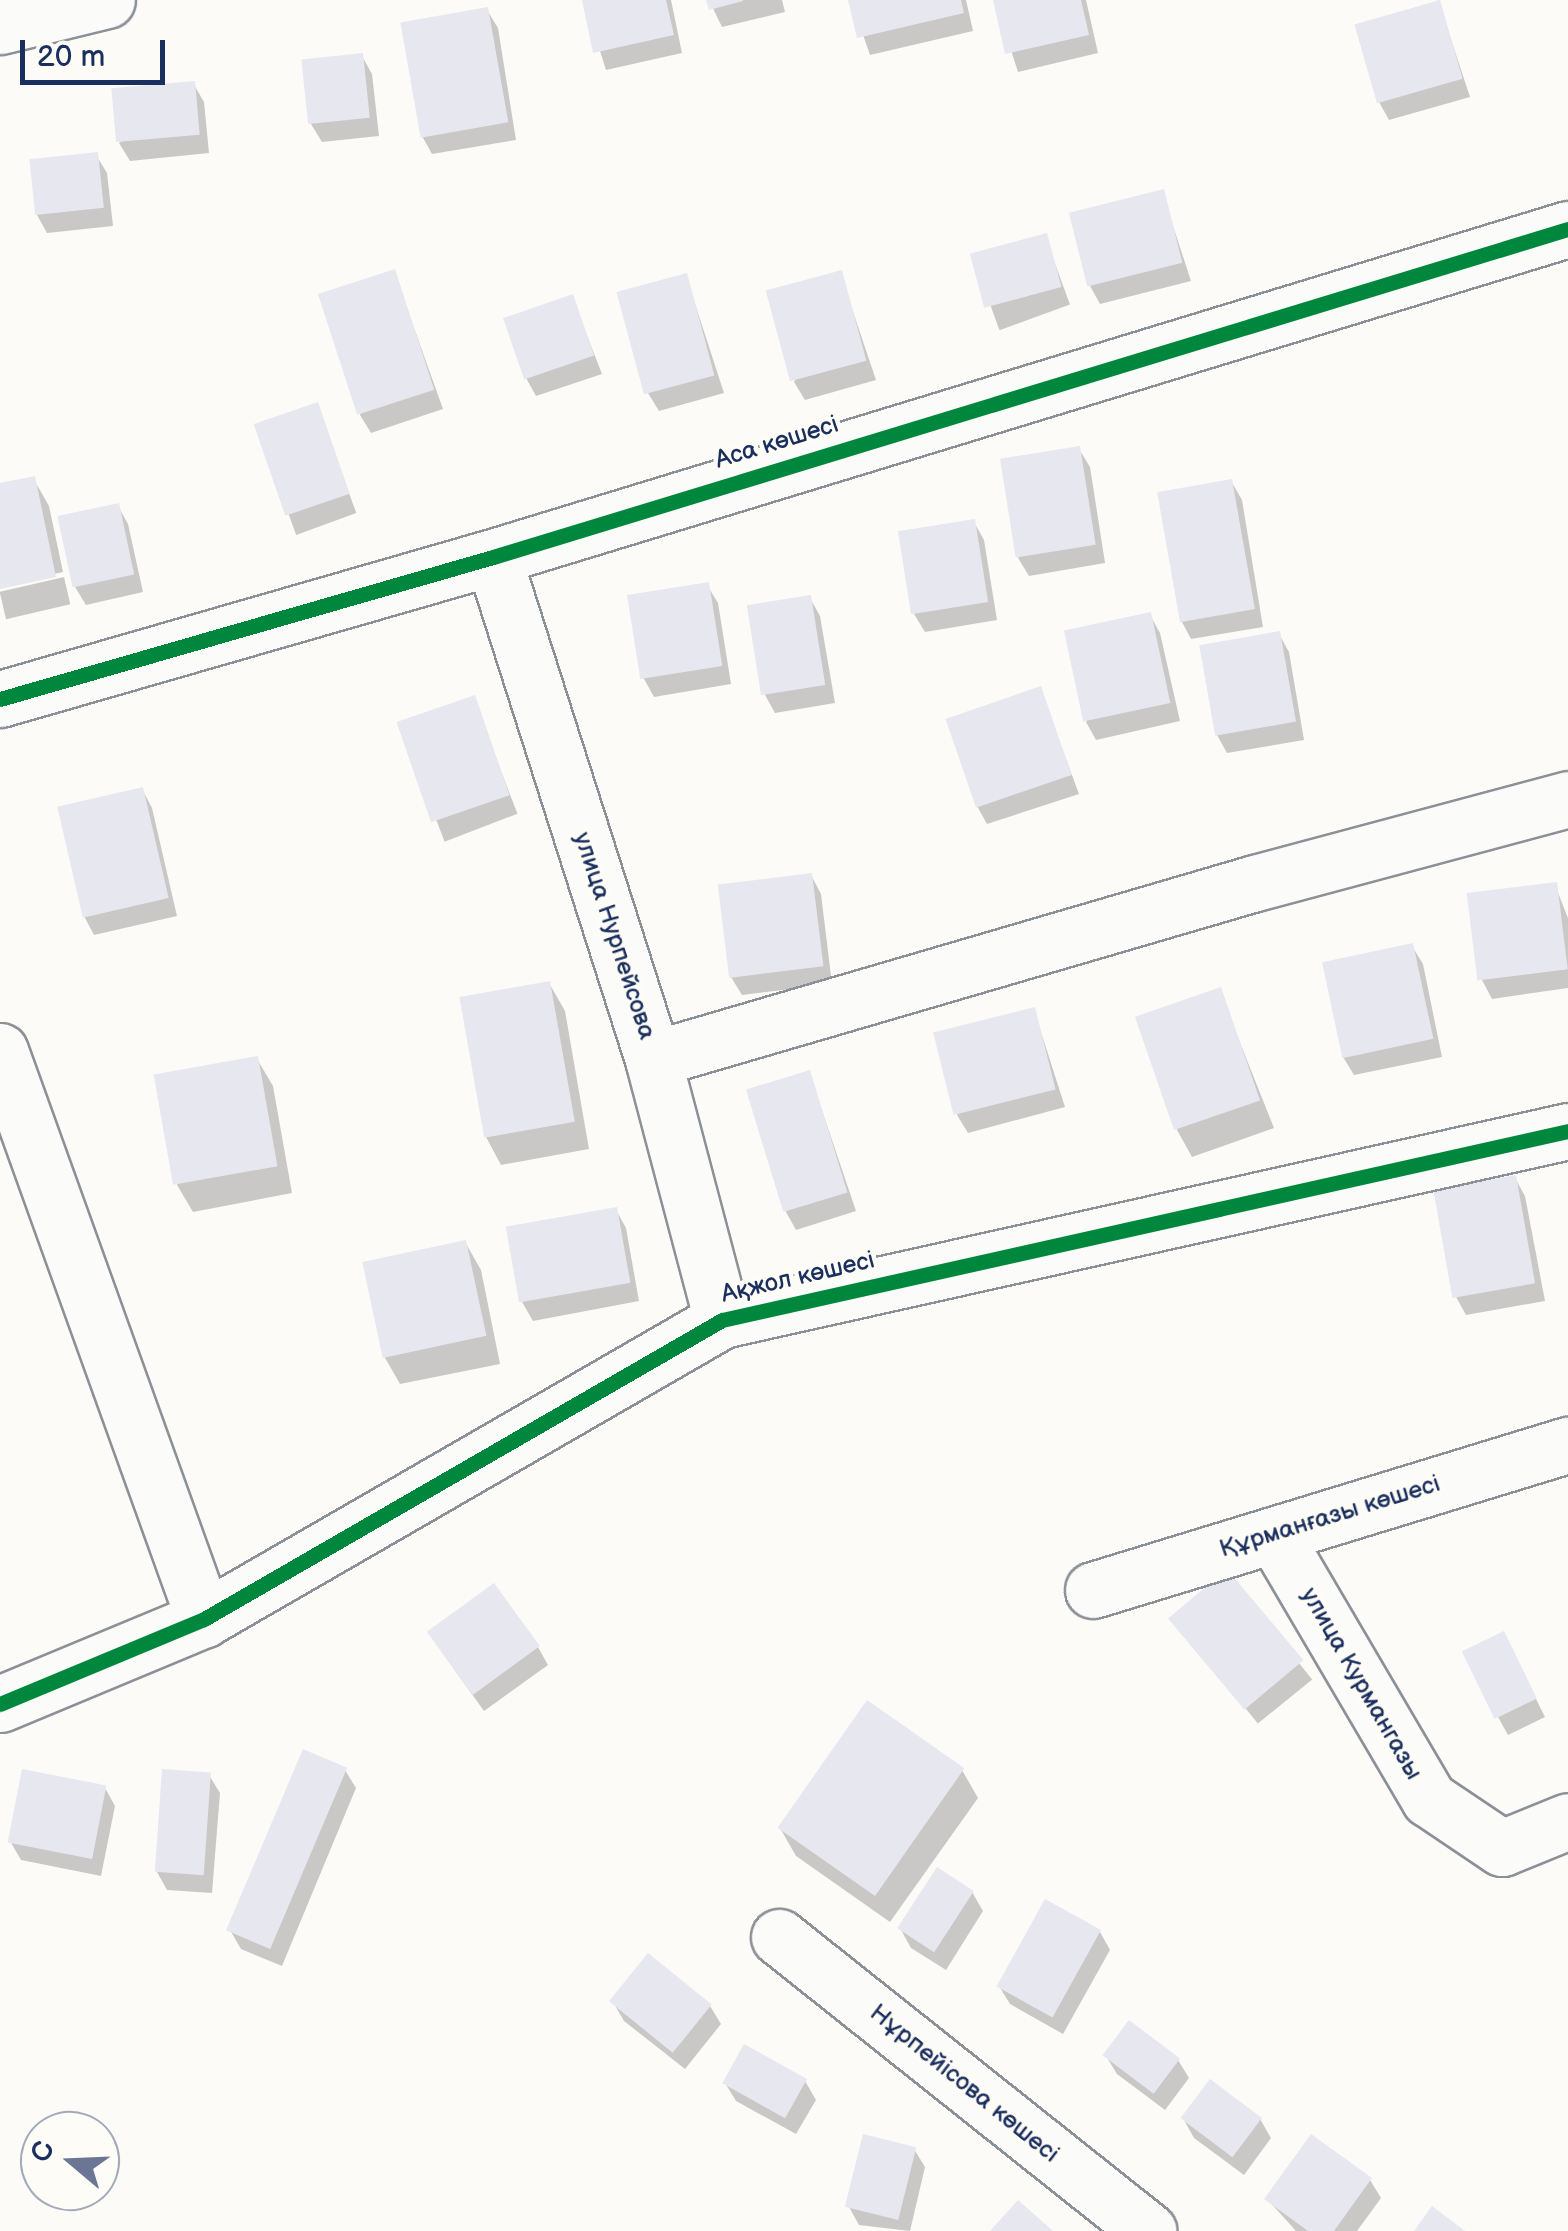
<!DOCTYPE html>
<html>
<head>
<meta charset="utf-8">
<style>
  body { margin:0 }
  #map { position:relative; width:1568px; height:2231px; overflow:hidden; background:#fcfbf8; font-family:"Balsamiq Sans",sans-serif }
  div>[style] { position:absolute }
  .shadow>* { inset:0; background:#0003; transform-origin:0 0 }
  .building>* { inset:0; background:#e7e7ef; transform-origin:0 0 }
  .roads { filter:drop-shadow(2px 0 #8c9097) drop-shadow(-2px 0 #8c9097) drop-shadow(0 2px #8c9097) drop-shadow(0 -2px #8c9097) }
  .minor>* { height:55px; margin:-27.5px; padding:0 27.5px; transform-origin:27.5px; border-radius:27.5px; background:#fbfbf9 }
  .cycleway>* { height:15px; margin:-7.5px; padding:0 7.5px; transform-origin:7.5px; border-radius:7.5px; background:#00873e }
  span { translate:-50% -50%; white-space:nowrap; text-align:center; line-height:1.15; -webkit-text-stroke:9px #fdfcf7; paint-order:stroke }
  .street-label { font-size:25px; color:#1b2f5e }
  .north { position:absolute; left:20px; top:2111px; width:100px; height:100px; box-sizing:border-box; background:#fdfcf7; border:2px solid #a3aaba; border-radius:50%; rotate:289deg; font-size:28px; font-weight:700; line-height:40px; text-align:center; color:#1b2f5e }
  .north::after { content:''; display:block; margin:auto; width:35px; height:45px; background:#6a7694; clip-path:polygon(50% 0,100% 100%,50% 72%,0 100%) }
  .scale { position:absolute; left:20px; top:40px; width:145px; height:45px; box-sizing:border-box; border:5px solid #1b2f5e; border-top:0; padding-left:12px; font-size:30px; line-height:35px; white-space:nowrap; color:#1b2f5e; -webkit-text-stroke:8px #fdfcf7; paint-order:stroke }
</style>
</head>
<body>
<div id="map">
  <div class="shadow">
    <i style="clip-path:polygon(584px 0,671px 0,682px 53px,606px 70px)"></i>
    <i style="clip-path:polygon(709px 0,782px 0,785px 12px,722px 27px)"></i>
    <i style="clip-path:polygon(851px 0,966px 0,973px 31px,870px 55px)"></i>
    <i style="clip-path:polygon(995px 0,1086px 0,1098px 53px,1018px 72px)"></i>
    <i style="clip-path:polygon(1438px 0,1470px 97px,1389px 120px,1379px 102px)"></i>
    <i style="clip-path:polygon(487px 10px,498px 28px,516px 140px,432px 154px,422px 136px)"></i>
    <i style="clip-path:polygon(362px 56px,372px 74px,379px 136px,322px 142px,311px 124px)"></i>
    <i style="clip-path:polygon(193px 83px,204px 102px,209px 153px,130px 161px,119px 143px)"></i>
    <i style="clip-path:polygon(96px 155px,107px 173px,113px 226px,47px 233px,37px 215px)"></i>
    <i style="clip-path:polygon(1162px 192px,1191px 281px,1100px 304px,1090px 286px)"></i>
    <i style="left:1045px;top:236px;width:73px;height:75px;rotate:70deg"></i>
    <i style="clip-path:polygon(394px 272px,443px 409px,371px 433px,360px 415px)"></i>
    <i style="clip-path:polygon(840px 273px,876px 380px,805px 400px,794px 382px)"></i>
    <i style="clip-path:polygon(686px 276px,724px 393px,659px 411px,648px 393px)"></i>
    <i style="clip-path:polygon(572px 297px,602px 374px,536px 396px,526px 378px)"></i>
    <i style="left:317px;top:405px;width:115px;height:64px;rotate:70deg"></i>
    <i style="clip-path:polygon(1079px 449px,1090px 467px,1105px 563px,1029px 576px,1018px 558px)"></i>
    <i style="clip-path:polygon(33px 478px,49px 506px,63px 572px,0 586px,0 486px)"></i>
    <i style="clip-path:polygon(1231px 481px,1242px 500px,1263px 627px,1191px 639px,1181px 620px)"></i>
    <i style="clip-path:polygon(118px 506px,128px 524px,143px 592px,86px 605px,75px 587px)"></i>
    <i style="clip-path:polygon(974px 522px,984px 540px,997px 620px,925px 632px,914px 614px,901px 534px)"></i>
    <i style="left:64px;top:577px;width:28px;height:66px;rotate:77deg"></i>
    <i style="clip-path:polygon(707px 585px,718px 603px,731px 684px,654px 697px,644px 679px,630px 598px)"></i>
    <i style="clip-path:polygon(810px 598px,820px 616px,835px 703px,775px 713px,765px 695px)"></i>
    <i style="clip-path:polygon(1150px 615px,1160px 633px,1180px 721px,1096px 740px,1086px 722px)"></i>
    <i style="clip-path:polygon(1279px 634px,1289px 652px,1304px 740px,1227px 753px,1217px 735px)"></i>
    <i style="clip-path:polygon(1040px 689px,1079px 794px,987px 824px,977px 806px)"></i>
    <i style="left:473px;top:698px;width:124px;height:78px;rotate:69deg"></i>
    <i style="clip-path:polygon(142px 789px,152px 808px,177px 916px,94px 935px,84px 916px)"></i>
    <i style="clip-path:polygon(811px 875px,821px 894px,832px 984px,742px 995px,731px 977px)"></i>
    <i style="clip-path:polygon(1555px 885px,1568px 918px,1568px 988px,1492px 999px,1482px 980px)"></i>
    <i style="clip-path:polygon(1412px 946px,1423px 964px,1442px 1057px,1354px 1075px,1343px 1057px)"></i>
    <i style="clip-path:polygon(549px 983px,565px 1011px,589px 1149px,501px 1165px,486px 1137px)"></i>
    <i style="clip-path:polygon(1219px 990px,1274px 1128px,1192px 1157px,1177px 1130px)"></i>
    <i style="clip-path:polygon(1034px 1010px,1065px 1107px,968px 1133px,957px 1115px)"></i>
    <i style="clip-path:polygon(257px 1059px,273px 1086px,292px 1193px,193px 1212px,177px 1185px)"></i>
    <i style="clip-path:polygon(809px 1072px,856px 1211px,796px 1230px,786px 1212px)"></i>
    <i style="clip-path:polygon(1515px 1178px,1525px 1196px,1545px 1301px,1466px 1315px,1456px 1297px)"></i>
    <i style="clip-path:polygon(616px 1210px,626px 1228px,639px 1301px,533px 1321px,522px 1302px)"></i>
    <i style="clip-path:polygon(465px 1242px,481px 1270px,500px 1364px,400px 1384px,384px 1356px,365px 1263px)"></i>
    <i style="left:1226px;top:1573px;width:137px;height:70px;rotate:51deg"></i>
    <i style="clip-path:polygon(538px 1647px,548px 1665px,484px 1711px,441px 1651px)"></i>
    <i style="clip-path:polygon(1513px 1653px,1545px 1717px,1508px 1735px,1498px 1717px)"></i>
    <i style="clip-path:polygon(345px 1770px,356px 1788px,282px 1966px,241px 1949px,230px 1930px)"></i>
    <i style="clip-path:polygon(962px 1770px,978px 1798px,890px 1922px,796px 1856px,780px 1828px)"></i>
    <i style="clip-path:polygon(209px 1775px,220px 1793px,212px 1893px,167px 1890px,157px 1872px)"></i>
    <i style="clip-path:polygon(105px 1788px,115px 1806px,101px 1876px,21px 1860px,10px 1841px)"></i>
    <i style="clip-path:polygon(972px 1892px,983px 1911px,946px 1970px,911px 1948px,901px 1930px)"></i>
    <i style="clip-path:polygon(1100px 1932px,1110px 1950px,1063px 2034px,1010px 2004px,999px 1986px)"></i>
    <i style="clip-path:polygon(613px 2002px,710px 2006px,721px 2024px,685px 2069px,624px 2021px)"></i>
    <i style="clip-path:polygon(1106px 2056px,1178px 2060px,1189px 2078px,1165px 2110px,1117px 2074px)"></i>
    <i style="clip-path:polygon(805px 2081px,816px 2100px,796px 2134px,736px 2101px,725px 2083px)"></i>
    <i style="clip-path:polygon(1260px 2119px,1271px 2138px,1244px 2175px,1194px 2138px,1184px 2120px)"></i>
    <i style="clip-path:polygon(914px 2149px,925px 2167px,910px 2231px,859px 2225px,849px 2207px)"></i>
    <i style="clip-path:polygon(1370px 2180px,1381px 2198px,1357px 2231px,1296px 2231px,1267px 2199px)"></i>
  </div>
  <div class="building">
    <i style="clip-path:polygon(582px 0,666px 0,674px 35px,593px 53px)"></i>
    <i style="clip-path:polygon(706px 0,743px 0,743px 1px,709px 10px)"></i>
    <i style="clip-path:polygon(848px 0,961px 0,964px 13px,857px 38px)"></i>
    <i style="clip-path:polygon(993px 0,1081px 0,1089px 35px,1005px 54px)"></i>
    <i style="left:1440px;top:0;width:82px;height:89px;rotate:74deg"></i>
    <i style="left:488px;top:7px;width:117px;height:89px;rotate:80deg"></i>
    <i style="left:363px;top:53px;width:65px;height:62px;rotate:84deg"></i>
    <i style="left:195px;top:81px;width:54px;height:84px;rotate:85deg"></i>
    <i style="left:98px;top:152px;width:56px;height:69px;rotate:84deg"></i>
    <i style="left:1164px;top:189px;width:76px;height:98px;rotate:76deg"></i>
    <i style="left:1047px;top:233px;width:56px;height:80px;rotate:75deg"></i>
    <i style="left:395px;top:269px;width:127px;height:81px;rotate:72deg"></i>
    <i style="left:842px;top:270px;width:94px;height:79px;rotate:75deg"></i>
    <i style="left:687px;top:273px;width:106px;height:73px;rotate:75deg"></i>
    <i style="left:573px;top:294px;width:65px;height:74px;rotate:71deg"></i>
    <i style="left:318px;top:402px;width:97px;height:68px;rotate:71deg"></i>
    <i style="left:1080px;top:446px;width:100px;height:81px;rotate:81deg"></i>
    <i style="clip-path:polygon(35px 476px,56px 577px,0 589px,0 483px)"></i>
    <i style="left:1232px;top:479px;width:132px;height:76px;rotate:80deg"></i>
    <i style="left:119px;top:503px;width:73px;height:63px;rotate:78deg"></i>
    <i style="left:975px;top:519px;width:84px;height:78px;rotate:81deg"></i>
    <i style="left:709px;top:582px;width:85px;height:83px;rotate:81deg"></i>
    <i style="left:811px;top:595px;width:91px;height:65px;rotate:81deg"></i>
    <i style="left:1151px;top:612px;width:93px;height:89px;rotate:78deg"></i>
    <i style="left:1280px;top:631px;width:92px;height:82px;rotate:80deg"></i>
    <i style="left:1041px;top:686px;width:94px;height:101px;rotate:71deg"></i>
    <i style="left:475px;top:695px;width:106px;height:83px;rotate:71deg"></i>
    <i style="left:143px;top:787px;width:114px;height:88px;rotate:77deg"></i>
    <i style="left:812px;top:873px;width:94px;height:95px;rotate:83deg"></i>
    <i style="left:1557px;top:882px;width:88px;height:91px;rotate:83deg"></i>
    <i style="left:1413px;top:943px;width:98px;height:93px;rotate:78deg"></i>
    <i style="left:550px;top:981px;width:143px;height:92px;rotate:80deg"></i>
    <i style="left:1221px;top:987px;width:120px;height:91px;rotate:71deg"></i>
    <i style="left:1035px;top:1007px;width:85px;height:105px;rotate:76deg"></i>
    <i style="left:258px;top:1056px;width:112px;height:106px;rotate:80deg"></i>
    <i style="left:810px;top:1070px;width:128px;height:67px;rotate:73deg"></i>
    <i style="left:1516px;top:1175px;width:110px;height:84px;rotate:80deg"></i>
    <i style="left:617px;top:1207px;width:77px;height:113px;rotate:80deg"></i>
    <i style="left:466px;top:1240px;width:98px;height:106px;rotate:78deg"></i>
    <i style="left:1227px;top:1569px;width:119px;height:77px;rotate:50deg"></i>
    <i style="left:494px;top:1583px;width:78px;height:83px;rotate:54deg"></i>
    <i style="left:1504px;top:1631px;width:75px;height:47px;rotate:64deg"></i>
    <i style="left:867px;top:1700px;width:119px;height:156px;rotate:35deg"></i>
    <i style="left:303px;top:1749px;width:48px;height:197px;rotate:23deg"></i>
    <i style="left:22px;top:1769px;width:86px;height:75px;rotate:11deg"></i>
    <i style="left:162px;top:1769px;width:49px;height:103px;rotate:4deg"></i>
    <i style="left:937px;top:1867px;width:44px;height:73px;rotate:33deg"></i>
    <i style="left:1045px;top:1899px;width:64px;height:100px;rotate:29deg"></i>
    <i style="left:648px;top:1953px;width:82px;height:62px;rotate:39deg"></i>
    <i style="left:1129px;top:2020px;width:64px;height:44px;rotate:37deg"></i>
    <i style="left:744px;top:2044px;width:72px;height:45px;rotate:29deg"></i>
    <i style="left:1210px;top:2079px;width:65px;height:49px;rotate:37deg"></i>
    <i style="left:863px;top:2134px;width:55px;height:75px;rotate:14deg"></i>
    <i style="clip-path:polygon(1311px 2134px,1372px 2178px,1334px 2231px,1308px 2231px,1264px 2199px)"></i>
    <i style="clip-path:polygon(1018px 2200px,1053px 2231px,990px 2231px)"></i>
    <i style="clip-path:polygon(1432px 2206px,1465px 2231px,1414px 2231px)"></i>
  </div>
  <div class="roads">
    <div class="minor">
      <i style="left:0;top:26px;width:110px;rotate:-13.7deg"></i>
      <i style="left:493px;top:557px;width:527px;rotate:72.32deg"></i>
      <i style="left:653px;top:1059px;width:270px;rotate:75.2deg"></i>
      <i style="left:0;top:699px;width:513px;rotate:-16.07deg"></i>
      <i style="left:493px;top:557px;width:1124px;rotate:-16.97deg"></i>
      <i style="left:0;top:1051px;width:604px;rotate:70.24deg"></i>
      <i style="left:653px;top:1059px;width:627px;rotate:-16.3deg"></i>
      <i style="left:1255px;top:883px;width:324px;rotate:-15deg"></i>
      <i style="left:1274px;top:1535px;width:306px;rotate:59.6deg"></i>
      <i style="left:1429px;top:1799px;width:88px;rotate:33.9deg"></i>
      <i style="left:1502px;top:1848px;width:71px;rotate:-22.2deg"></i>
      <i style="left:1093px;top:1590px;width:497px;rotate:-17deg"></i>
      <i style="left:0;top:1704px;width:221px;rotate:-22.6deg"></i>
      <i style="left:204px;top:1619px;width:598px;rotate:-29.99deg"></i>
      <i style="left:722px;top:1320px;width:867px;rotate:-12.59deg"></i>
      <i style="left:779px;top:1937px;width:472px;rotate:38.5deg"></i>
    </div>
  </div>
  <div class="cycleway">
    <i style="left:0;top:699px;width:513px;rotate:-16.07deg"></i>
    <i style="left:493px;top:557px;width:1124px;rotate:-16.97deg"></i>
    <i style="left:0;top:1704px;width:221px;rotate:-22.6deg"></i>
    <i style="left:204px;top:1619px;width:598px;rotate:-29.99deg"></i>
    <i style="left:722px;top:1320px;width:867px;rotate:-12.59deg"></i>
  </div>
  <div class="street-label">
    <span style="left:777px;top:443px;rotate:-17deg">Аса көшесі</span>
    <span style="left:614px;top:936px;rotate:72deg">улица Нурпейсова</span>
    <span style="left:798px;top:1278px;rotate:-13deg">Ақжол көшесі</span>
    <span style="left:1330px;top:1517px;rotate:-17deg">Құрманғазы көшесі</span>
    <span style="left:1361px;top:1684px;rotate:60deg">улица Курмангазы</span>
    <span style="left:964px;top:2084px;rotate:39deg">Нұрпейісова көшесі</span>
  </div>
  <div class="north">С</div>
  <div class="scale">20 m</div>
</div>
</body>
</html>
